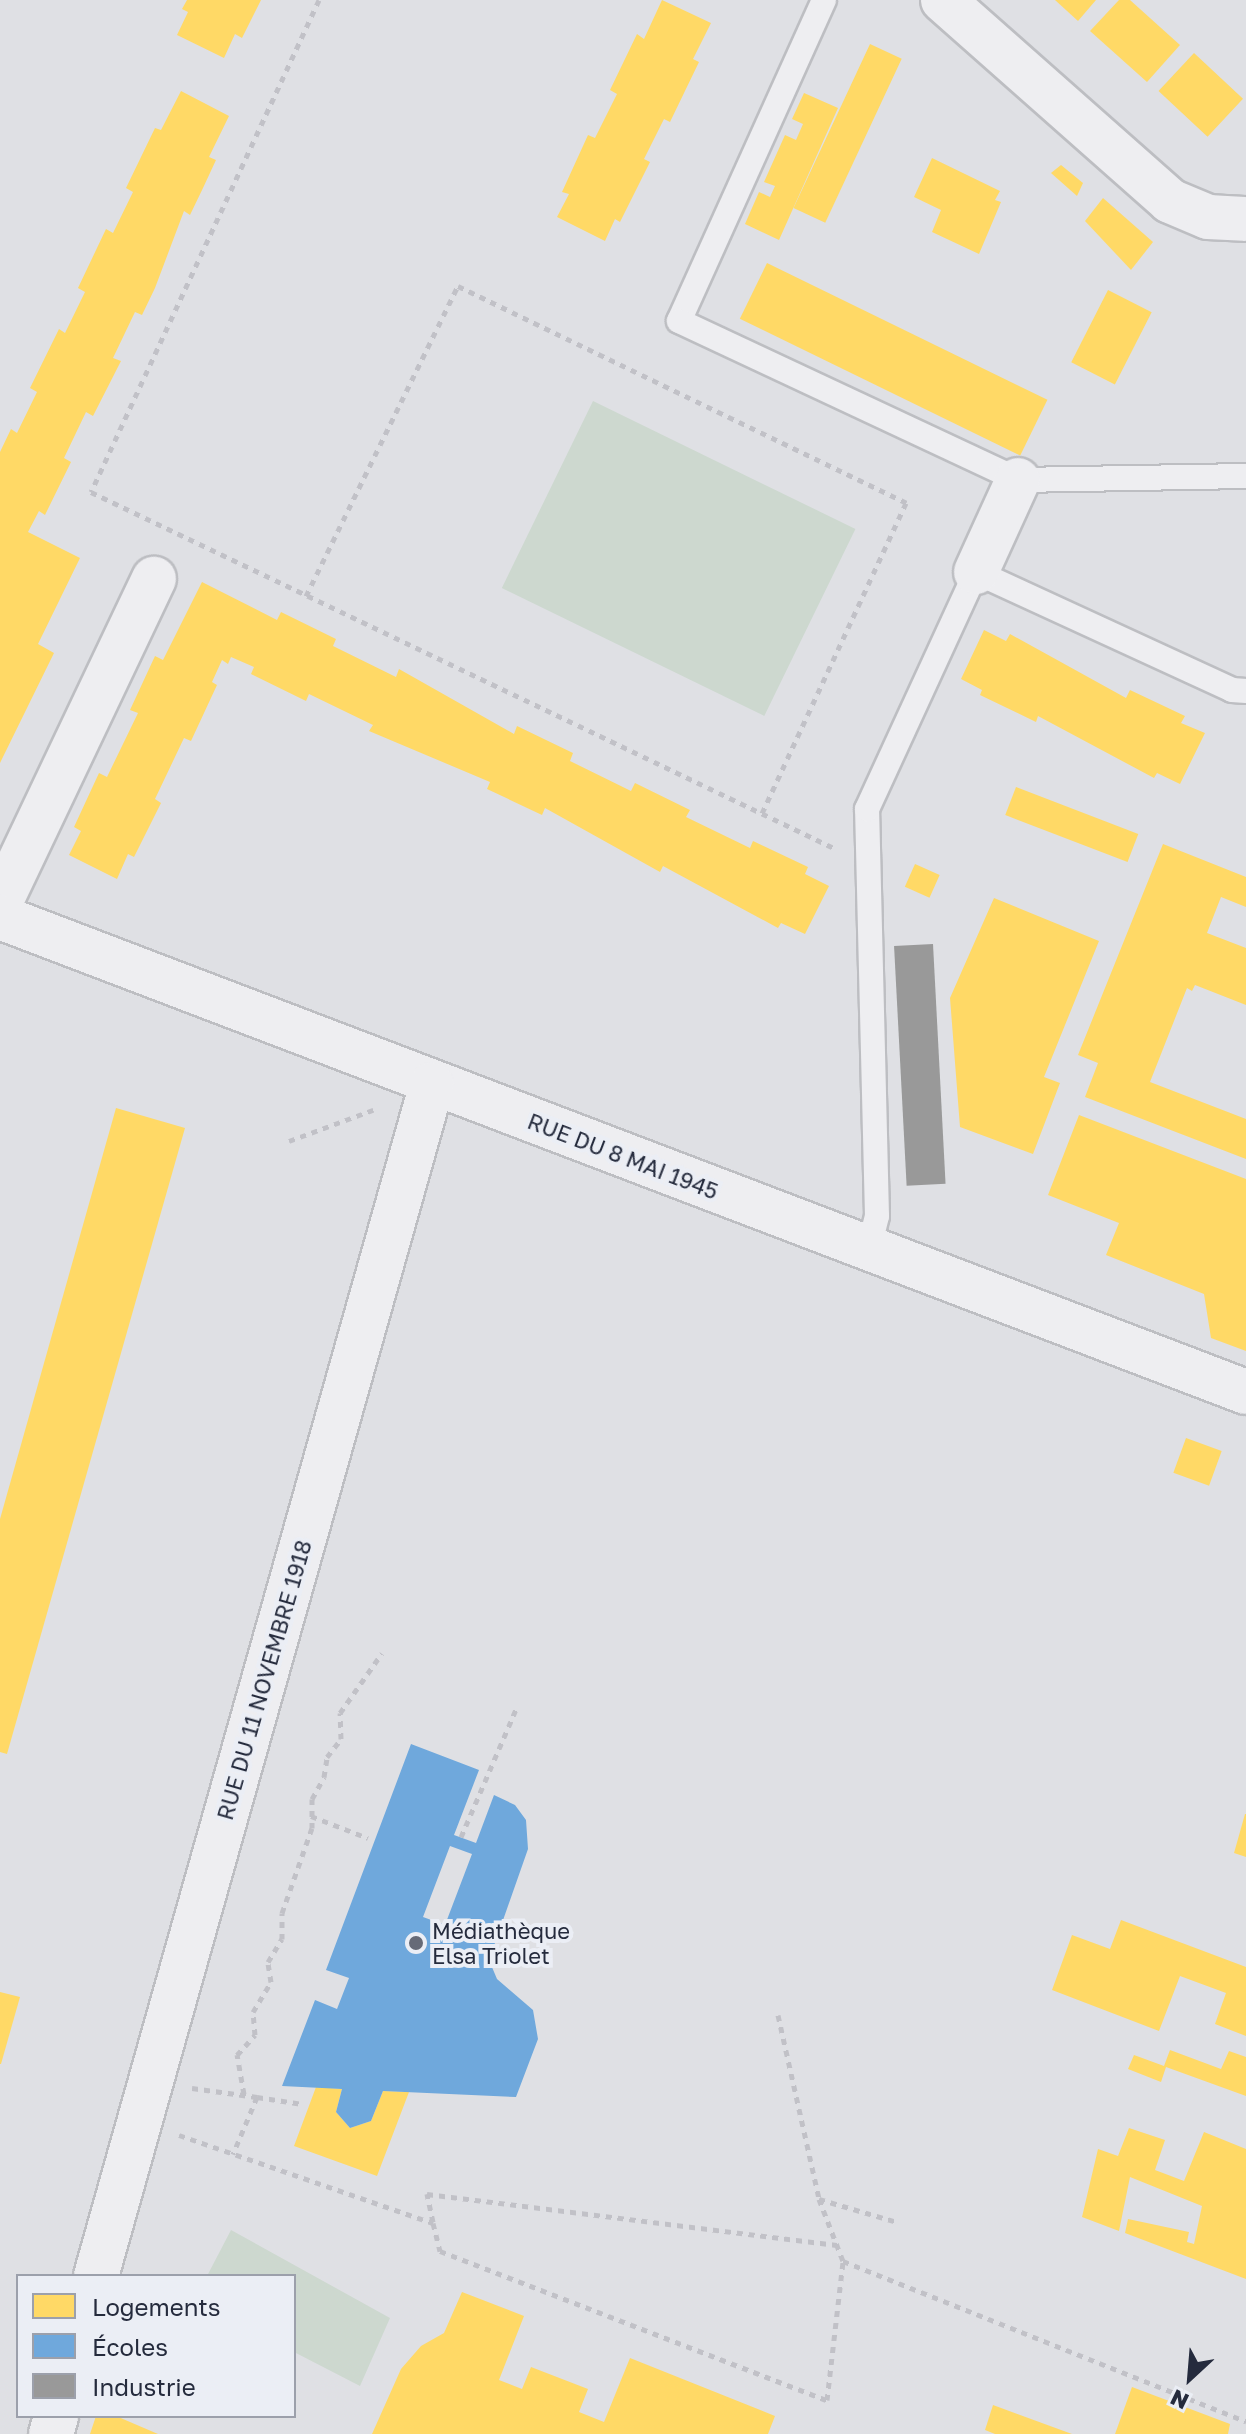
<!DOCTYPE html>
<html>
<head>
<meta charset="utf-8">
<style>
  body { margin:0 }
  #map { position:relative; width:1246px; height:2434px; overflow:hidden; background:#dfe0e4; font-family:"Golos Text",sans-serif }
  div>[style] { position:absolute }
  .green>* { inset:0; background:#cdd8cf; transform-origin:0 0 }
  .homes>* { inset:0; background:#ffd966; transform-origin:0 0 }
  .schools>* { inset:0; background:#6fa8dc }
  .industry>* { inset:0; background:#999; transform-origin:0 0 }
  .path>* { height:5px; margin-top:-2.5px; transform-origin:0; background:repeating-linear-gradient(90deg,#c1c1c7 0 6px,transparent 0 12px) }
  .roads { filter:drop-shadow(2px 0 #bdbec2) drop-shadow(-2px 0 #bdbec2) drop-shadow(0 2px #bdbec2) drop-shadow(0 -2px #bdbec2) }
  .service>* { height:24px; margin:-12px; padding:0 12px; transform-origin:12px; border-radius:12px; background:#eeeef1 }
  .minor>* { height:44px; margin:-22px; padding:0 22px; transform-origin:22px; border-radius:22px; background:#eeeef1 }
  .dots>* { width:22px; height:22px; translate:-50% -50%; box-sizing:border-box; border:4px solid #ebeef5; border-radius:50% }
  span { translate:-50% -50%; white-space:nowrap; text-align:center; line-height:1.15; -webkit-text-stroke:8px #ebeef5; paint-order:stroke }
  .street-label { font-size:22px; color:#252b3d }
  .poi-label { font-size:22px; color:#252b3d }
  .left { translate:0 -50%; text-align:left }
  .legend { position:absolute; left:16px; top:2274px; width:280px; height:144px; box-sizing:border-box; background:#ebeef5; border:2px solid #9ca0ab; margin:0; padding:10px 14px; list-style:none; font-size:24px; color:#252b3d }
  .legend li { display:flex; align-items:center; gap:16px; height:40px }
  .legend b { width:40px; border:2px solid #9ca0ab }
  .north { position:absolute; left:1150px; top:2338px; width:80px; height:80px; -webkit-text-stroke:6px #ebeef5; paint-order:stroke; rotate:206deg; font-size:22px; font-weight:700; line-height:32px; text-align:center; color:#252b3d }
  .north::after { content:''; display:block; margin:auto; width:28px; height:36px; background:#252b3d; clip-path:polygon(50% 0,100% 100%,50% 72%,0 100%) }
</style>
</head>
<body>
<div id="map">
  <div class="green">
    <i style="left:593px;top:401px;width:292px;height:208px;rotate:26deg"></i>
    <i style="clip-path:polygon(231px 2230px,390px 2318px,360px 2386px,294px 2352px,294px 2276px,207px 2276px)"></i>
  </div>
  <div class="homes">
    <i style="clip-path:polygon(187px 0,261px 0,242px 38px,235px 34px,224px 58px,177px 35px,188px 12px,182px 9px)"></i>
    <i style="clip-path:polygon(662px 0,711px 23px,693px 59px,699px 62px,670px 122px,664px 119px,644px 159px,650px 162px,620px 222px,615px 219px,605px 241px,557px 217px,569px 194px,562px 192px,588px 135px,595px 138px,617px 94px,610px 90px,637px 34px,644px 39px)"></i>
    <i style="clip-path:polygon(1055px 0,1096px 0,1078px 21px)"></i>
    <i style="clip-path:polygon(1119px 0,1130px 0,1180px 45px,1147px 82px,1090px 31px)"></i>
    <i style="left:870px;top:44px;width:35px;height:181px;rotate:25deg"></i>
    <i style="left:1194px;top:53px;width:67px;height:52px;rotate:43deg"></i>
    <i style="clip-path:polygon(181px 91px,229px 116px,209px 157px,216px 160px,203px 188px,190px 215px,184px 211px,155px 288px,142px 315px,135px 312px,113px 358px,121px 361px,93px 416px,86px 412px,64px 458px,71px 462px,45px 515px,39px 511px,28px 532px,80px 558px,38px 644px,54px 653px,0 763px,0 452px,11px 429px,17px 433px,37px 392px,30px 388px,59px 329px,65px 333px,85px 292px,78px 288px,106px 229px,113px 233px,133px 192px,126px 188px,155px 128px,161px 130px)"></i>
    <i style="clip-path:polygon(804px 93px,838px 108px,779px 240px,745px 224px,759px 192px,770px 197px,775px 186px,764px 182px,785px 135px,796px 140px,803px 124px,792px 119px)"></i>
    <i style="clip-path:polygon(932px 158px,1000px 191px,995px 200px,1001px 202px,979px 254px,932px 232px,941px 210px,914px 197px)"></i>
    <i style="clip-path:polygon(1061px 165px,1083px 183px,1077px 196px,1051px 173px)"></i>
    <i style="clip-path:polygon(1103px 198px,1153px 242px,1131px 270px,1085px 221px)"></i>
    <i style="left:767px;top:263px;width:312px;height:62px;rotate:26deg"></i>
    <i style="left:1108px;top:290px;width:49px;height:81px;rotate:27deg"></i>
    <i style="clip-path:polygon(202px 582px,277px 620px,281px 612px,336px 639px,333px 646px,396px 677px,399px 669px,514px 734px,517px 726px,573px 753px,570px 761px,631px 791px,635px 783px,690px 810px,686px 817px,750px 848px,753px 841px,808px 867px,805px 874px,829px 886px,805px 934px,781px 923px,778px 928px,663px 866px,660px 872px,545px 808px,542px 815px,487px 789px,490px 782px,369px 731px,373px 725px,309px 694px,306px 701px,251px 674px,254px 667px,231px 657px,228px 664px,222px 660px,212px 682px,217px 685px,191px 741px,184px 738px,155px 799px,161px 803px,134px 857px,128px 854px,117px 879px,69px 855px,81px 831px,74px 827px,99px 773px,107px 777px,138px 713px,130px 710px,155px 656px,163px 660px)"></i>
    <i style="clip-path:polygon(984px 630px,1006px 641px,1010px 634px,1126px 698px,1130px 690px,1185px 716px,1181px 723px,1205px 733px,1180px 784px,1157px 773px,1154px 778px,1038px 716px,1036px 722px,980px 695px,982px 690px,961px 679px)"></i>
    <i style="left:1016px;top:787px;width:131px;height:30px;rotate:21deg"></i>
    <i style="clip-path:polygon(1163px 844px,1246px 877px,1246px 907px,1221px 897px,1207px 933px,1246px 948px,1246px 1005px,1195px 985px,1192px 991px,1187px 988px,1150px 1082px,1246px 1119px,1246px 1159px,1085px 1097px,1098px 1063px,1078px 1055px)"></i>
    <i style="left:915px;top:864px;width:27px;height:25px;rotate:24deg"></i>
    <i style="clip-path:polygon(994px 898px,1099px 941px,1044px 1077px,1060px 1083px,1033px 1154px,960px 1127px,950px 998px)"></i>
    <i style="clip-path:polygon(116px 1108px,185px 1128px,7px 1754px,0 1752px,0 1519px)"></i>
    <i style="clip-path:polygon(1079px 1115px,1246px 1179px,1246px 1351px,1211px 1338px,1204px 1294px,1106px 1255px,1119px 1223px,1048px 1195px)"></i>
    <i style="left:1186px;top:1438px;width:38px;height:37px;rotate:20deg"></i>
    <i style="clip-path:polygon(1245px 1814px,1246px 1814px,1246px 1857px,1234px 1853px)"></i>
    <i style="clip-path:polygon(1121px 1920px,1246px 1967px,1246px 2036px,1215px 2024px,1226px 1993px,1180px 1976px,1159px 2031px,1052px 1990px,1072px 1935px,1110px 1949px)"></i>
    <i style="clip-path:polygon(0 1992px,20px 1997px,1px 2064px,0 2064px)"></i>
    <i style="clip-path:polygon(1170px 2050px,1221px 2069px,1229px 2051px,1246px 2057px,1246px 2096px,1166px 2067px,1161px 2082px,1128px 2069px,1134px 2055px,1164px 2066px)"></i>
    <i style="clip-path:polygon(316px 2087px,342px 2089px,336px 2112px,350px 2128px,371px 2121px,383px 2091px,409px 2092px,377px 2176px,294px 2146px)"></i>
    <i style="clip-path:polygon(1129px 2128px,1165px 2140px,1155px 2170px,1184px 2181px,1204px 2132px,1246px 2149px,1246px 2279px,1125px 2233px,1128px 2219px,1189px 2232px,1187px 2242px,1194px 2244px,1202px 2206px,1130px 2177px,1119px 2231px,1082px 2217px,1098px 2149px,1118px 2156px)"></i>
    <i style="clip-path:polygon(462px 2292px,524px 2316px,499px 2380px,522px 2389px,531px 2367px,588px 2389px,579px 2412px,604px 2422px,630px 2358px,775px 2416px,768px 2434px,372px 2434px,401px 2369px,421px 2346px,444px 2333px)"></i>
    <i style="clip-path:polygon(1132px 2387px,1230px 2424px,1228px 2434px,1115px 2434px)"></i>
    <i style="clip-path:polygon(993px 2405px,1072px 2434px,995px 2434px,985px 2430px)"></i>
    <i style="clip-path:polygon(96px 2416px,116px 2416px,158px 2434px,90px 2434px)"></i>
  </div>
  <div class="schools">
    <i style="clip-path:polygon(evenodd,411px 1744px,479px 1770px,454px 1835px,476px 1843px,494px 1795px,515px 1805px,526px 1820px,528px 1849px,489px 1960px,497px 1979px,533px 2010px,538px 2039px,516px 2097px,383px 2091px,371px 2121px,350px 2128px,336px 2112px,342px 2089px,282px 2086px,315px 2000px,337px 2009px,349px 1978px,326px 1970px,411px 1744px,450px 1846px,472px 1854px,445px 1925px,423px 1917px,450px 1846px)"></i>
  </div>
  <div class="industry">
    <i style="left:933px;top:944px;width:240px;height:39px;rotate:87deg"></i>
  </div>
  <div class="path">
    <i style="left:319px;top:0;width:542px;rotate:114.86deg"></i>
    <i style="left:91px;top:492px;width:826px;rotate:25.6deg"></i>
    <i style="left:306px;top:596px;width:345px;rotate:-63.9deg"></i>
    <i style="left:458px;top:286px;width:498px;rotate:25.8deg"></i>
    <i style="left:906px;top:503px;width:345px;rotate:114.9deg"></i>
    <i style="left:289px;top:1141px;width:90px;rotate:-20.3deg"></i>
    <i style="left:311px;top:1816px;width:61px;rotate:21.1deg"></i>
    <i style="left:461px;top:1837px;width:142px;rotate:-66.7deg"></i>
    <i style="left:778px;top:2015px;width:189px;rotate:77.4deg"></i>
    <i style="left:819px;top:2199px;width:66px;rotate:68.8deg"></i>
    <i style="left:843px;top:2261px;width:434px;rotate:21.7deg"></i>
    <i style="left:192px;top:2088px;width:66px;rotate:7.9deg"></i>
    <i style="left:257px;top:2097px;width:62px;rotate:112.8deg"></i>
    <i style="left:244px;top:2094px;width:40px;rotate:-100deg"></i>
    <i style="left:237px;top:2055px;width:27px;rotate:-48deg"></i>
    <i style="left:255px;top:2035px;width:23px;rotate:-95deg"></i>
    <i style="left:253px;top:2012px;width:35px;rotate:-59deg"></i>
    <i style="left:271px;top:1982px;width:20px;rotate:-99deg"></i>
    <i style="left:268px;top:1962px;width:27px;rotate:-59deg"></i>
    <i style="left:282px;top:1939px;width:26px;rotate:-90deg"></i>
    <i style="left:282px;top:1913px;width:90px;rotate:-70.6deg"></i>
    <i style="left:312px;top:1828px;width:29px;rotate:-90deg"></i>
    <i style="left:312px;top:1799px;width:25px;rotate:-61deg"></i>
    <i style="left:324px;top:1777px;width:20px;rotate:-81deg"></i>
    <i style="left:327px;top:1757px;width:23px;rotate:-52deg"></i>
    <i style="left:341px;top:1739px;width:26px;rotate:-92deg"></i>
    <i style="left:340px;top:1713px;width:73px;rotate:-55deg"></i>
    <i style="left:257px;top:2097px;width:46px;rotate:8.8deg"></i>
    <i style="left:179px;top:2135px;width:269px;rotate:19.1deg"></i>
    <i style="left:433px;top:2223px;width:29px;rotate:76deg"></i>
    <i style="left:440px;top:2251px;width:415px;rotate:21.1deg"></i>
    <i style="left:827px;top:2400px;width:140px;rotate:-83.4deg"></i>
    <i style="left:819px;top:2199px;width:81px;rotate:16.4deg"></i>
    <i style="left:433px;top:2222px;width:29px;rotate:-102deg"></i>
    <i style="left:427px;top:2194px;width:413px;rotate:7.1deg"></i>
  </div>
  <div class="roads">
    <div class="service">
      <i style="left:824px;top:0;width:352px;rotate:114.3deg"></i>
      <i style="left:679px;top:321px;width:374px;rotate:25.1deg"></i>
      <i style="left:1018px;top:480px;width:228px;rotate:-1deg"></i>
      <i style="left:869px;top:1248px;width:33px;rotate:-76deg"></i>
      <i style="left:877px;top:1216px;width:407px;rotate:-91.4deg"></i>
      <i style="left:867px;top:809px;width:261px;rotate:-65.3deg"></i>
      <i style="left:976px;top:572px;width:282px;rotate:24.7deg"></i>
      <i style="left:1232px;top:690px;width:14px;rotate:4deg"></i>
    </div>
    <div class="minor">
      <i style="left:943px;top:0;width:303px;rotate:41.5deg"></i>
      <i style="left:1170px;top:201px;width:41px;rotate:22.8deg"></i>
      <i style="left:1208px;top:217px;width:36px;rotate:3deg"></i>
      <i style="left:976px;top:572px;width:101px;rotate:-65.5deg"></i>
      <i style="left:0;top:903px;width:359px;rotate:-64.6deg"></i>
      <i style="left:0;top:917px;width:1333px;rotate:20.87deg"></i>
      <i style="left:96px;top:2276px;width:1238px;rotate:-74.26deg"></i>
      <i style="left:51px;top:2434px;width:19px;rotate:-74deg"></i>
    </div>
  </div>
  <div class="dots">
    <i style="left:416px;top:1943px;background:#666a77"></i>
  </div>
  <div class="street-label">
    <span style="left:623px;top:1156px;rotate:21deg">RUE DU 8 MAI 1945</span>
    <span style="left:264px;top:1680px;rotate:-74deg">RUE DU 11 NOVEMBRE 1918</span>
  </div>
  <div class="poi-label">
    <span class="left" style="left:432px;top:1943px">Médiathèque<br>Elsa Triolet</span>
  </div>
  <ul class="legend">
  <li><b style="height:22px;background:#ffd966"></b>Logements</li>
  <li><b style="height:22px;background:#6fa8dc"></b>Écoles</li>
  <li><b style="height:22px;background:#999"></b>Industrie</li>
  </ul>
  <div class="north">N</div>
</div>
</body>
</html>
